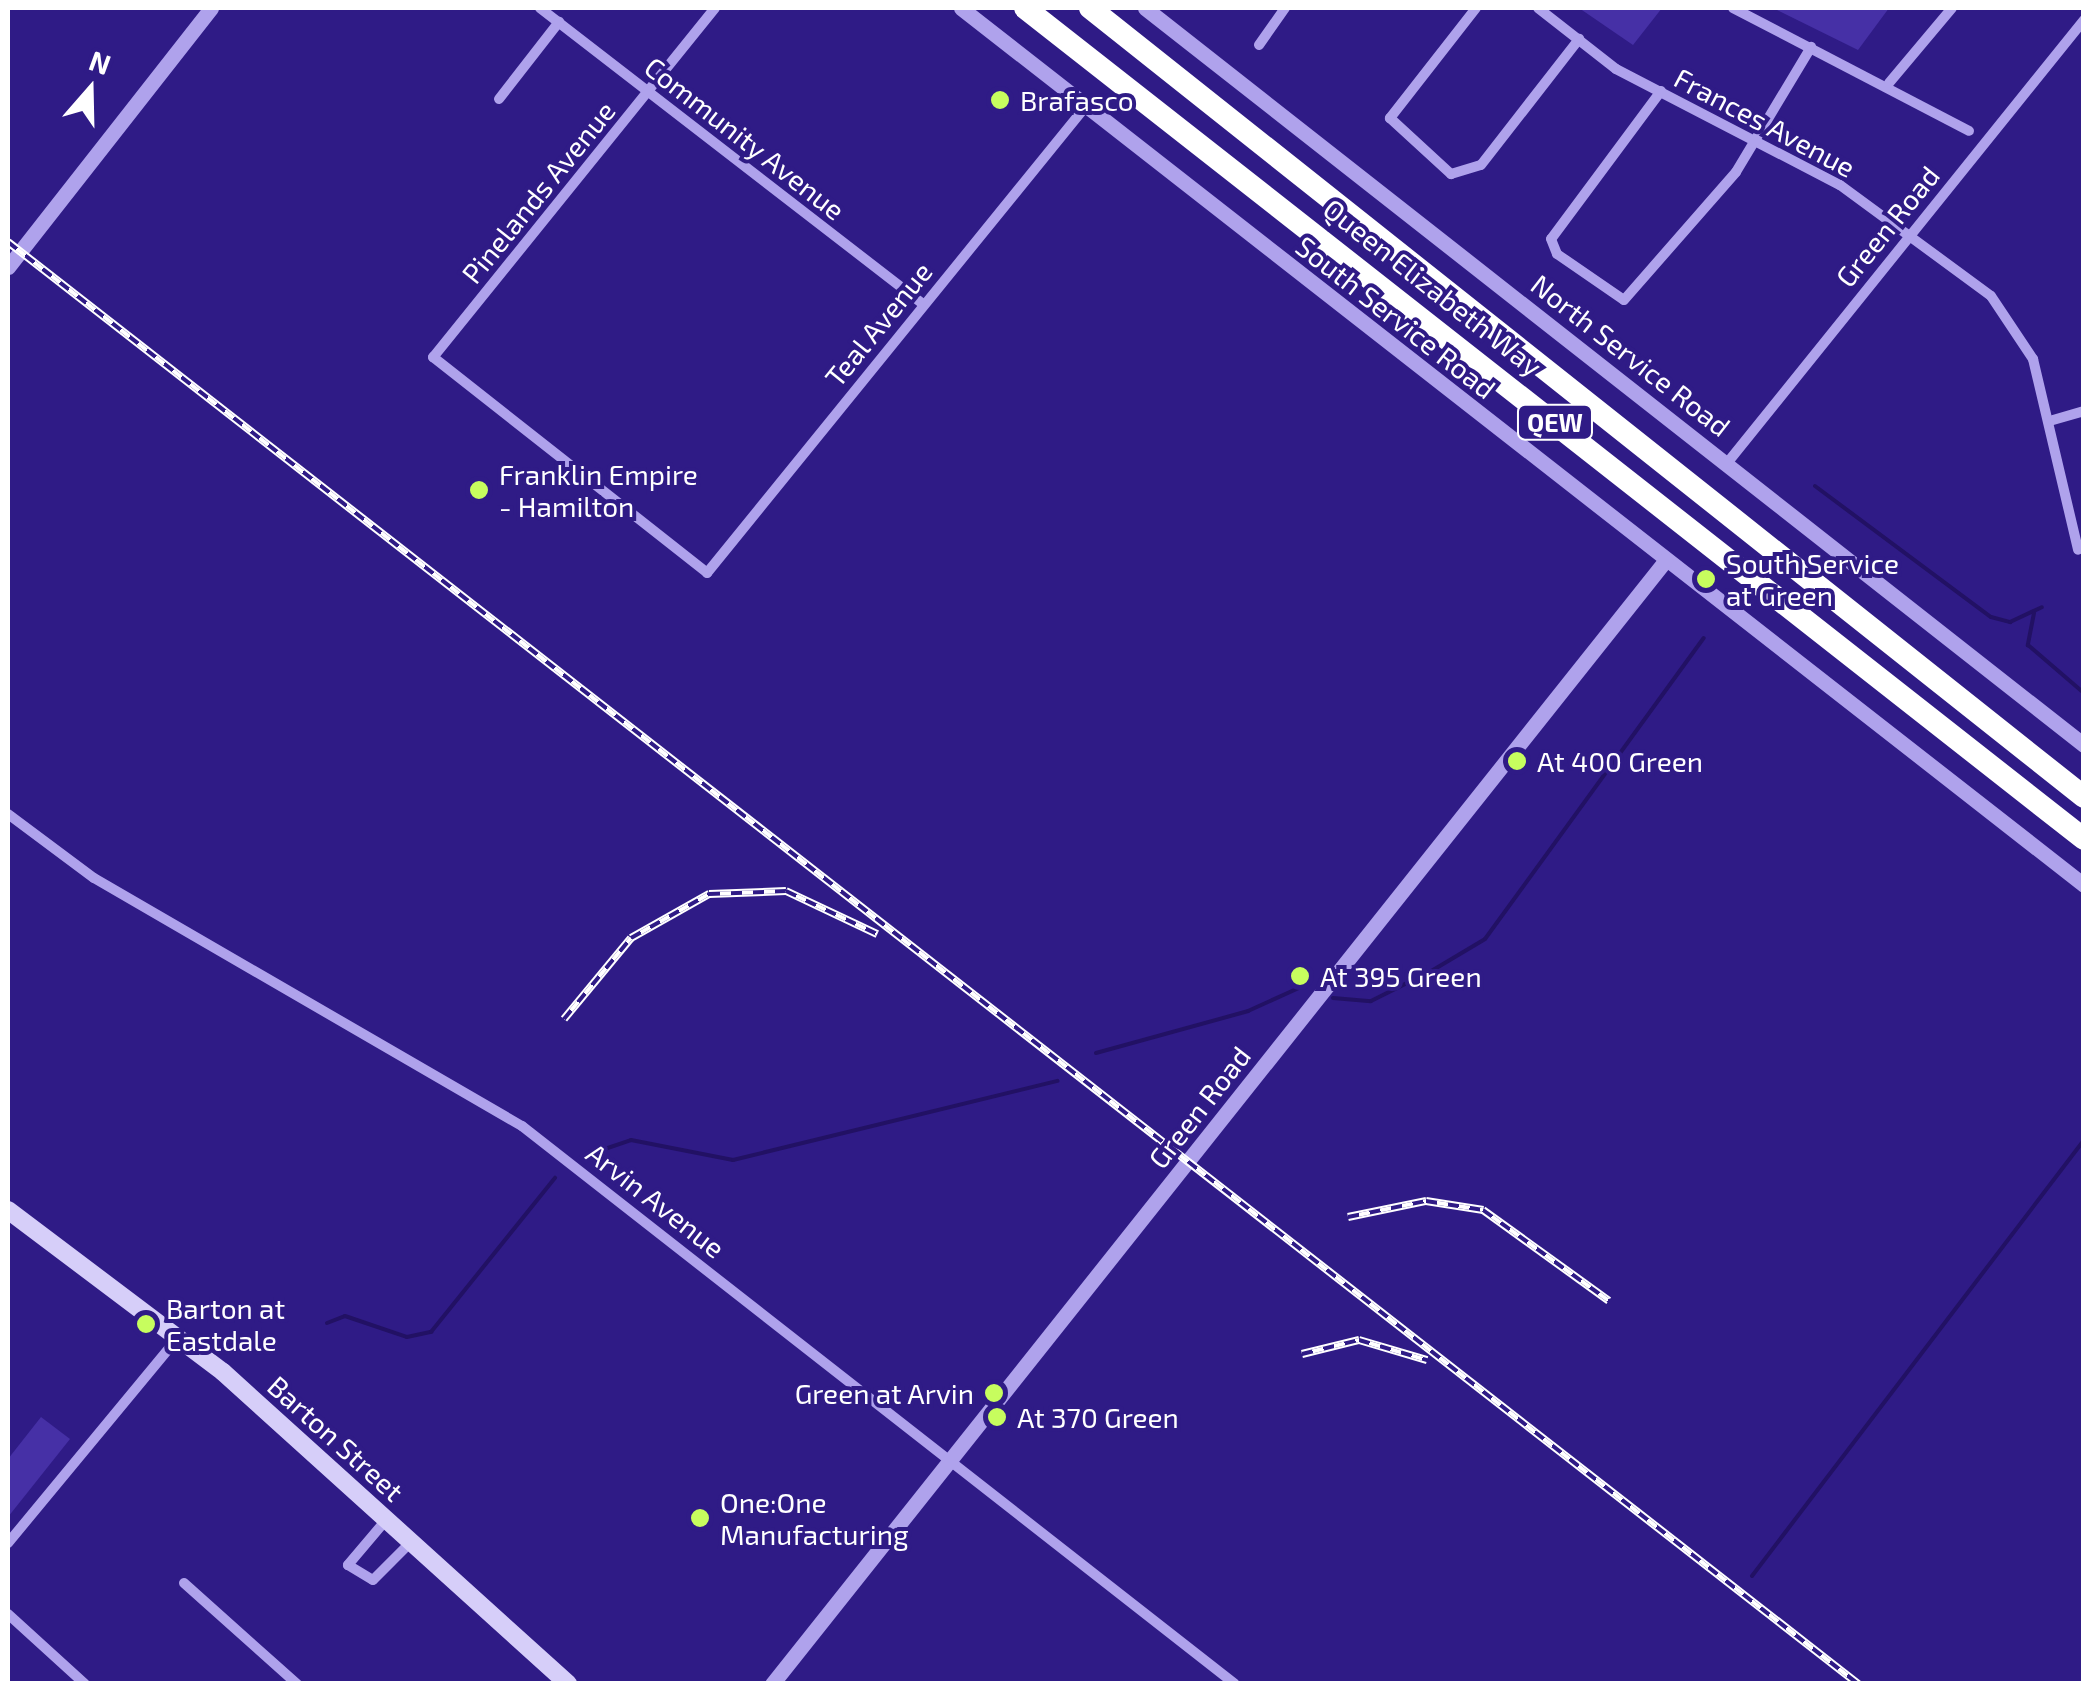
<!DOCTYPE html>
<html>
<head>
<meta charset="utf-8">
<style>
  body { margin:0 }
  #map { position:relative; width:2091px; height:1691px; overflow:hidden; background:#2f1b86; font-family:"Exo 2",sans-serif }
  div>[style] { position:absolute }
  .green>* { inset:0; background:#4630a6 }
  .stream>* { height:4px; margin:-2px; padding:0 2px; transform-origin:2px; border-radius:2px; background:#221164 }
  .minor>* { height:10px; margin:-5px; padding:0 5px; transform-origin:5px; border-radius:5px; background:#afa2ec }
  .tertiary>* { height:15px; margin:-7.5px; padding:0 7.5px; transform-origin:7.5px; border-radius:7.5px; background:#afa2ec }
  .secondary>* { height:18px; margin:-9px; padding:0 9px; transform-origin:9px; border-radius:9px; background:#d6cef9 }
  .motorway>* { height:22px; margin:-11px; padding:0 11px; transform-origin:11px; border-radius:11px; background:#fff }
  .rail>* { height:8px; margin-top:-4px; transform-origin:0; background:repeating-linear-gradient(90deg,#2f1b86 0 11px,#fff 0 22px); box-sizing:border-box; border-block:2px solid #fff }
  .dots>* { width:28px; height:28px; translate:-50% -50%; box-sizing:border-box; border:5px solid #2f1b86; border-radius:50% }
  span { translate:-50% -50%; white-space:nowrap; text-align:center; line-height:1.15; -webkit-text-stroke:8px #2f1b86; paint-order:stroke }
  .shield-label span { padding:2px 8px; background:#2f1b86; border:2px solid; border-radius:8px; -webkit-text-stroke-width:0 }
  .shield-label { font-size:25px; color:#fff; font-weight:700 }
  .poi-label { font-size:28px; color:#fff }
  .left { translate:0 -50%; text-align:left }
  .right { translate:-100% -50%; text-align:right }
  .street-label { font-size:28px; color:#fff }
  .frame { position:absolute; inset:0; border:10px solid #fff; pointer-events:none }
  .north { position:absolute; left:40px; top:40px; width:100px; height:100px; -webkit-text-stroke:8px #2f1b86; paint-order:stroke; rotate:20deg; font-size:28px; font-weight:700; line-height:40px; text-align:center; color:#fff }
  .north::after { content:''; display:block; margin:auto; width:35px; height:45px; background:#fff; clip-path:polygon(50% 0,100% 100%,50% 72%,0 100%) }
</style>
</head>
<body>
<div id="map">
  <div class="green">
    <i style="clip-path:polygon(1579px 8px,1662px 8px,1633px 45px)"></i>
    <i style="clip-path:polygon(1773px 8px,1889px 8px,1858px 50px)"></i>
    <i style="clip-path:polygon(41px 1417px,70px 1439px,8px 1517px,8px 1459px)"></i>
  </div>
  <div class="stream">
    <i style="left:1815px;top:486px;width:219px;rotate:36.7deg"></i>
    <i style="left:1991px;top:617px;width:20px;rotate:15deg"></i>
    <i style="left:2010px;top:622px;width:35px;rotate:-25deg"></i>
    <i style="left:2034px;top:613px;width:33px;rotate:101deg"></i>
    <i style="left:2028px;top:645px;width:74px;rotate:40.6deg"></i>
    <i style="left:1428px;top:973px;width:66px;rotate:-30.8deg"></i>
    <i style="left:1485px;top:939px;width:372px;rotate:-54deg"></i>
    <i style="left:1333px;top:998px;width:38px;rotate:5deg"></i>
    <i style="left:1371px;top:1001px;width:45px;rotate:-26.6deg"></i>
    <i style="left:1096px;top:1053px;width:158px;rotate:-15.4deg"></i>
    <i style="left:1248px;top:1011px;width:60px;rotate:-24.4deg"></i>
    <i style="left:593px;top:1153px;width:40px;rotate:-18.9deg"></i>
    <i style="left:631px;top:1140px;width:104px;rotate:11.1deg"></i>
    <i style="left:733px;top:1160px;width:334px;rotate:-13.7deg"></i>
    <i style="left:327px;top:1323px;width:19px;rotate:-21deg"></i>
    <i style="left:345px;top:1316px;width:65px;rotate:18.7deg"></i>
    <i style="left:407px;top:1337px;width:25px;rotate:-12deg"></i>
    <i style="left:431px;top:1332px;width:198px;rotate:-51.2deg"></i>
    <i style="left:1752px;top:1576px;width:548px;rotate:-52.71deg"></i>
    <i style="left:1913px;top:1684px;width:1px;rotate:-90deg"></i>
  </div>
  <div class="minor">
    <i style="left:540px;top:8px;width:484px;rotate:37.7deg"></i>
    <i style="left:715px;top:8px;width:449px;rotate:128.9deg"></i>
    <i style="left:433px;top:357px;width:349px;rotate:38.2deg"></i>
    <i style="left:707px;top:573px;width:601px;rotate:-50.94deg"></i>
    <i style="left:1476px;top:8px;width:140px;rotate:128deg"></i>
    <i style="left:1390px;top:118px;width:83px;rotate:42.6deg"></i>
    <i style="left:1451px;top:174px;width:31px;rotate:-17deg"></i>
    <i style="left:1481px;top:165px;width:160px;rotate:-52.1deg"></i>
    <i style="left:1538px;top:8px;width:99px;rotate:38deg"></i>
    <i style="left:1616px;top:69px;width:252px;rotate:27.4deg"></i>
    <i style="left:1840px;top:185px;width:187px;rotate:36.3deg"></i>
    <i style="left:1991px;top:296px;width:76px;rotate:56.3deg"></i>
    <i style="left:2033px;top:359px;width:196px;rotate:76.7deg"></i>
    <i style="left:1733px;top:8px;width:266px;rotate:27.5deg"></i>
    <i style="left:1259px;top:45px;width:45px;rotate:-54.9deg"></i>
    <i style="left:1889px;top:83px;width:98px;rotate:-50deg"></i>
    <i style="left:1661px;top:91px;width:184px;rotate:126.6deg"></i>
    <i style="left:1551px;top:239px;width:16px;rotate:68deg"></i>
    <i style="left:1557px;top:254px;width:81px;rotate:34.5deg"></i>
    <i style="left:1624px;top:300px;width:170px;rotate:-48.8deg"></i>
    <i style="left:1736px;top:172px;width:146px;rotate:-59deg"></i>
    <i style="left:499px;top:99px;width:98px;rotate:-52.1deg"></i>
    <i style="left:2053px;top:420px;width:32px;rotate:-16deg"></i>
    <i style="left:1728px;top:462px;width:568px;rotate:-51.15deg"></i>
    <i style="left:8px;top:814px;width:107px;rotate:36.7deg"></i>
    <i style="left:94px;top:878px;width:495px;rotate:30.1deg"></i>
    <i style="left:522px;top:1126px;width:905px;rotate:38.05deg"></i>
    <i style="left:386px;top:1520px;width:59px;rotate:130.2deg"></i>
    <i style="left:348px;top:1565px;width:29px;rotate:31deg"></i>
    <i style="left:373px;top:1580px;width:54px;rotate:-45deg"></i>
    <i style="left:8px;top:1543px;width:268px;rotate:-50.4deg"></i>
    <i style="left:184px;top:1583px;width:152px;rotate:41.8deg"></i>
    <i style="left:8px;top:1614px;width:104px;rotate:42.3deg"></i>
  </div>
  <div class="tertiary">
    <i style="left:961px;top:8px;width:1425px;rotate:37.99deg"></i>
    <i style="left:1145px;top:8px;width:1194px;rotate:38.13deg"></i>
    <i style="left:8px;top:267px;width:329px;rotate:-51.9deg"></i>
    <i style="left:772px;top:1684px;width:1435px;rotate:-51.51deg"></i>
  </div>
  <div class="secondary">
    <i style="left:8px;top:1210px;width:269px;rotate:37deg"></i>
    <i style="left:223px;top:1372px;width:465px;rotate:42.1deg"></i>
  </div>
  <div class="motorway">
    <i style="left:1025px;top:8px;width:1346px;rotate:38.12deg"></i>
    <i style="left:1090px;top:8px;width:1269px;rotate:38.44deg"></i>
  </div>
  <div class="rail">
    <i style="left:8px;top:242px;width:2346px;rotate:37.93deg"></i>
    <i style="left:564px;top:1019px;width:105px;rotate:-50.4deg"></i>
    <i style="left:631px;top:938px;width:90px;rotate:-29.4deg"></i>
    <i style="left:709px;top:894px;width:77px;rotate:-2.2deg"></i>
    <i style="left:786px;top:891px;width:101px;rotate:25.3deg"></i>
    <i style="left:1348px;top:1217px;width:80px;rotate:-11.6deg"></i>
    <i style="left:1426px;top:1201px;width:58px;rotate:9deg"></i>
    <i style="left:1483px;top:1210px;width:155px;rotate:35.8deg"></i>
    <i style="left:1302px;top:1354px;width:59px;rotate:-13.8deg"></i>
    <i style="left:1359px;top:1340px;width:71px;rotate:16.4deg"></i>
  </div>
  <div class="dots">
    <i style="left:1000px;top:100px;background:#c7fd5e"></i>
    <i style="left:479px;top:490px;background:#c7fd5e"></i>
    <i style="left:1706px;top:579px;background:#c7fd5e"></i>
    <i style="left:1517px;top:761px;background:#c7fd5e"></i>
    <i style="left:1300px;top:976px;background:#c7fd5e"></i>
    <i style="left:146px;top:1324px;background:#c7fd5e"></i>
    <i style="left:994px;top:1393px;background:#c7fd5e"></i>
    <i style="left:997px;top:1417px;background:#c7fd5e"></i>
    <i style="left:700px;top:1518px;background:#c7fd5e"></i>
  </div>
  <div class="shield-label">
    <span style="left:1555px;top:422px">QEW</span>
  </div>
  <div class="poi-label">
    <span class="left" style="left:1020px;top:100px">Brafasco</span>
    <span class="left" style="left:499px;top:490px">Franklin Empire<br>- Hamilton</span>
    <span class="left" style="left:1726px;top:579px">South Service<br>at Green</span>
    <span class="left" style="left:1537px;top:761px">At 400 Green</span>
    <span class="left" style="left:1320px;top:976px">At 395 Green</span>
    <span class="left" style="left:166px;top:1324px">Barton at<br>Eastdale</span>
    <span class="right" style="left:974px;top:1393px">Green at Arvin</span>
    <span class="left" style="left:1017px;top:1417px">At 370 Green</span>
    <span class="left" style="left:720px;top:1518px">One:One<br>Manufacturing</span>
  </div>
  <div class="street-label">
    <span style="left:1765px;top:122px;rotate:28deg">Frances Avenue</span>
    <span style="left:745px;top:138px;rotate:38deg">Community Avenue</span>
    <span style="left:538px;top:192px;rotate:-51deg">Pinelands Avenue</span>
    <span style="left:1887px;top:226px;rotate:-51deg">Green Road</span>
    <span style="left:1433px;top:287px;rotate:38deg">Queen Elizabeth Way</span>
    <span style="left:1396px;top:317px;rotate:38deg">South Service Road</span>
    <span style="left:878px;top:324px;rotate:-51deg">Teal Avenue</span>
    <span style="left:1631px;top:355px;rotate:38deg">North Service Road</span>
    <span style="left:1199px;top:1107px;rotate:-52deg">Green Road</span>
    <span style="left:656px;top:1200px;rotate:38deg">Arvin Avenue</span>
    <span style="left:336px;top:1438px;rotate:42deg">Barton Street</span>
  </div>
  <div class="frame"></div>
  <div class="north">N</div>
</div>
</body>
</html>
